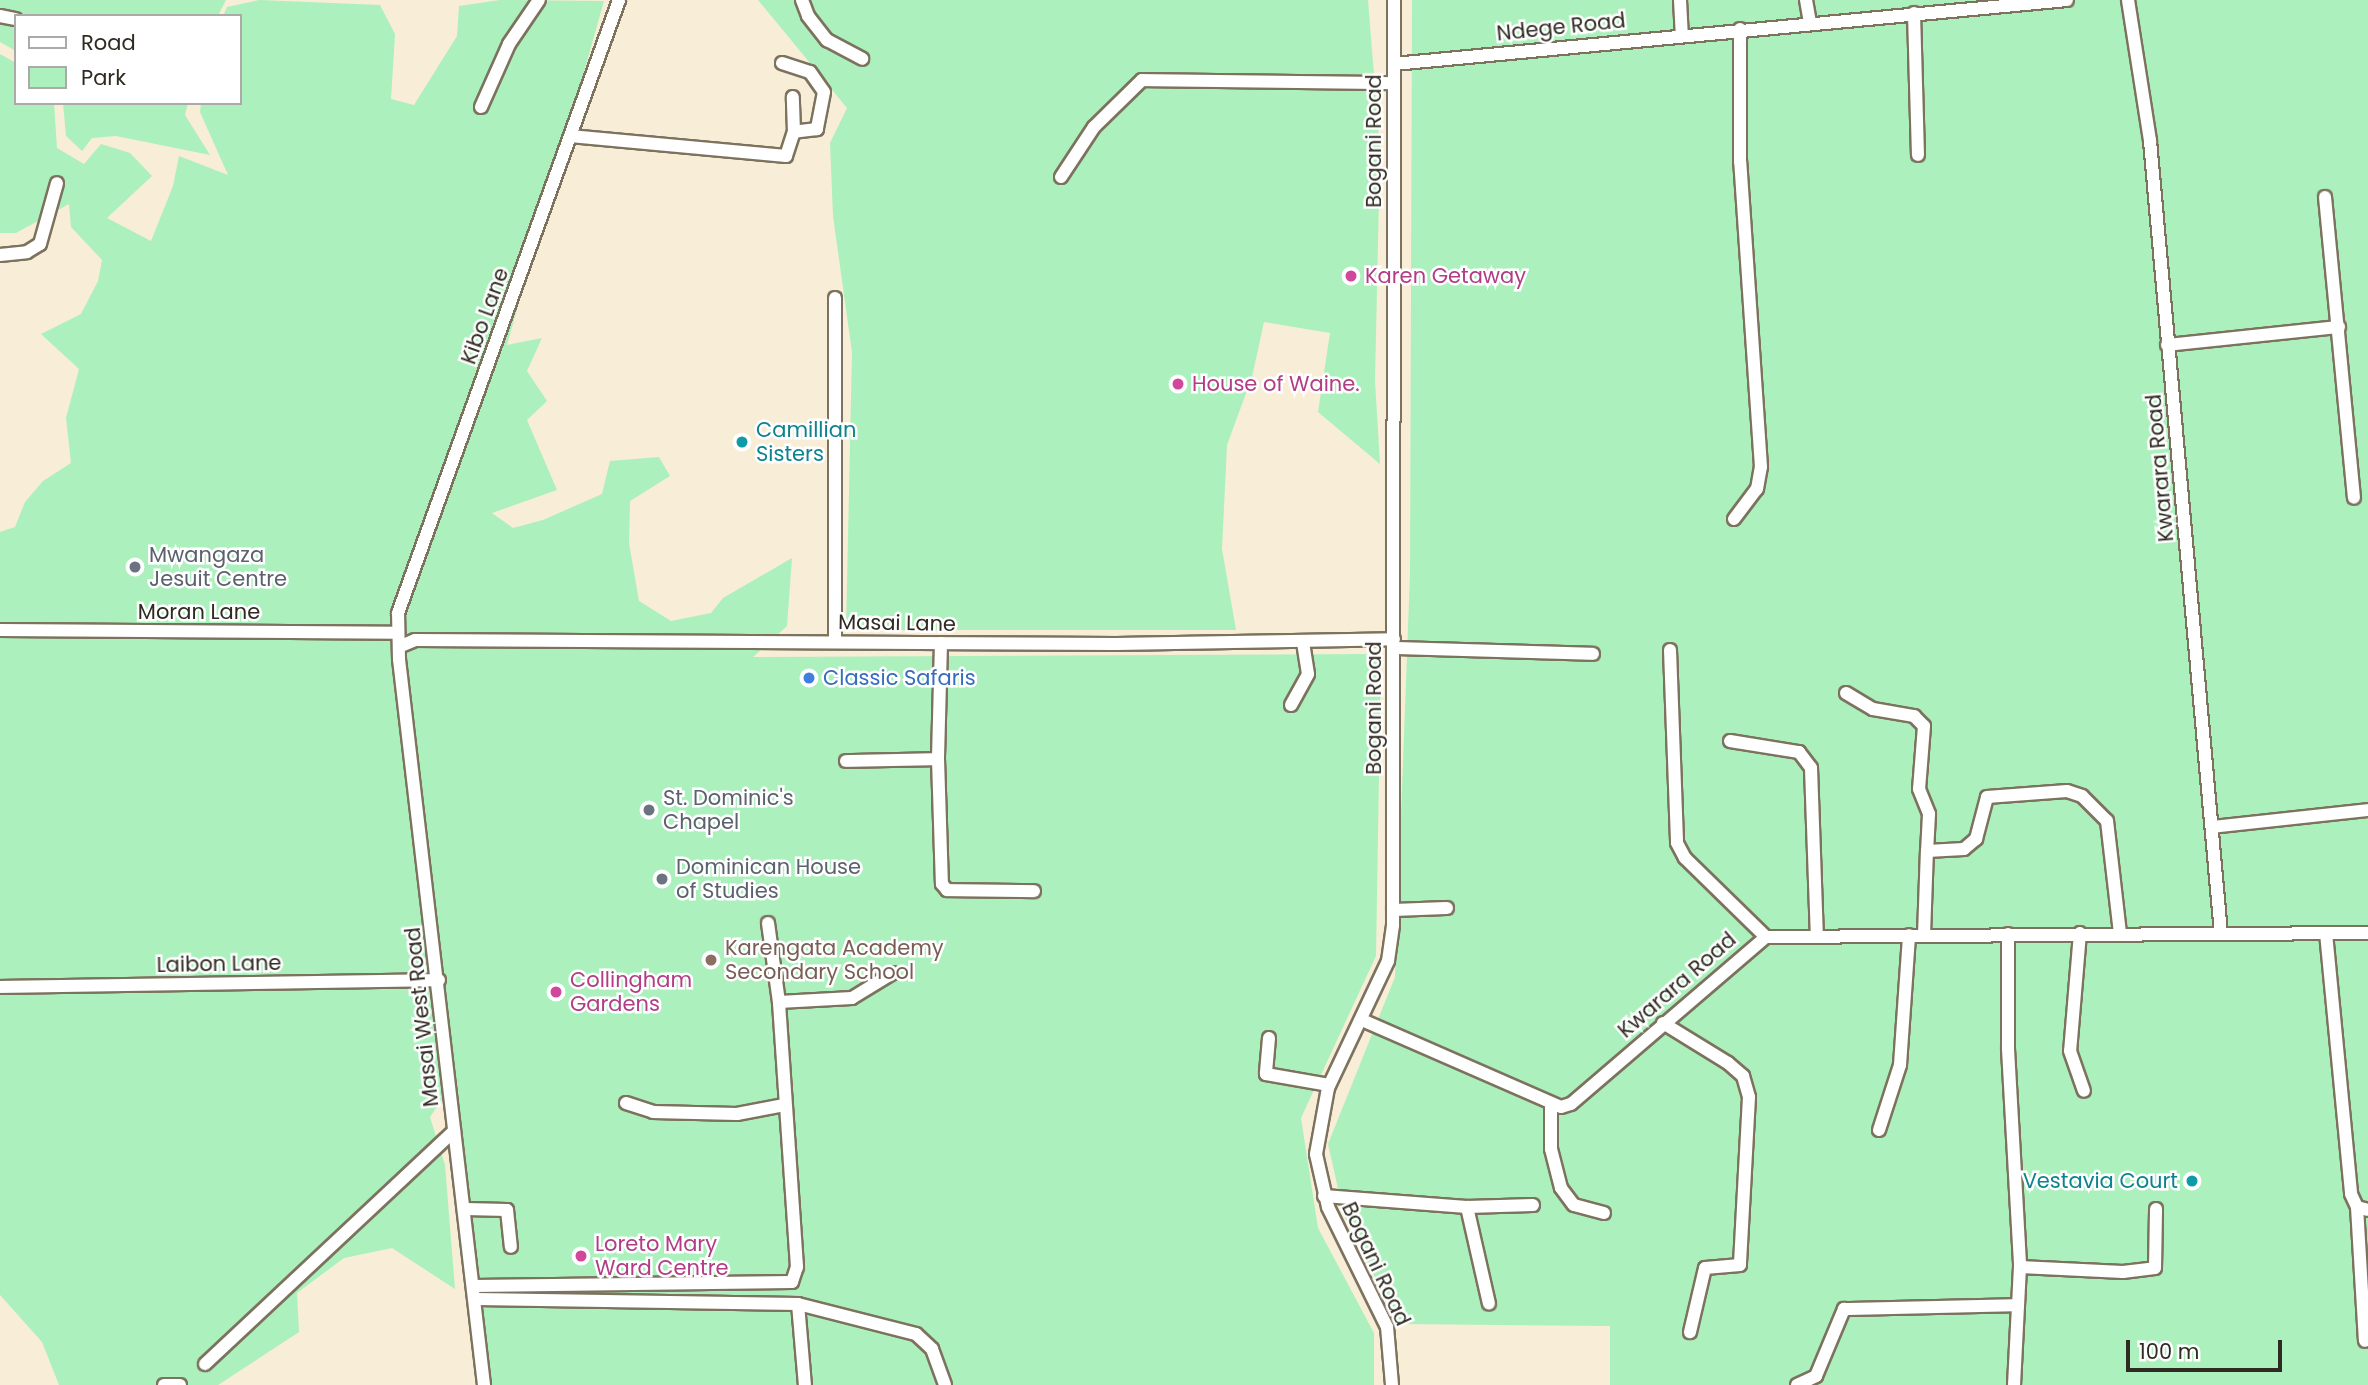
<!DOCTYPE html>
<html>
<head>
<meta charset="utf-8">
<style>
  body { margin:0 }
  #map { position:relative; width:2368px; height:1385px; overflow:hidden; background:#f8edd6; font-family:Poppins,sans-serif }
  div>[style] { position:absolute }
  .green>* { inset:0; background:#acf0bd }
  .roads { filter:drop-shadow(2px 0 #7c725e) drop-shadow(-2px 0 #7c725e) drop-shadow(0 2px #7c725e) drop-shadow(0 -2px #7c725e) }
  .street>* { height:12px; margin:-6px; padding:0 6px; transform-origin:6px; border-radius:6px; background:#fff }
  .dots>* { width:19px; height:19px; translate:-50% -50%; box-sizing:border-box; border:4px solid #fff; border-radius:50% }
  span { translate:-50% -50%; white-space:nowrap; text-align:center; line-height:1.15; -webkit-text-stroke:5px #fff; paint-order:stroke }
  .street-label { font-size:21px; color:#2f2a22 }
  .hotel-label { font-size:21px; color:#b23c85 }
  .left { translate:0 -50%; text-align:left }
  .culture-label { font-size:21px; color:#0d838f }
  .right { translate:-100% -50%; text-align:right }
  .worship-label { font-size:21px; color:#5b616d }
  .shop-label { font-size:21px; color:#366cbe }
  .education-label { font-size:21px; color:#785e54 }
  .legend { position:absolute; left:14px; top:14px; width:228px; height:91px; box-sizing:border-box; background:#fff; border:2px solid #acaaa7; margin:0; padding:9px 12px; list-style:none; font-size:21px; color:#2f2a22 }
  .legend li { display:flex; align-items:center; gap:14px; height:35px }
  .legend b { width:35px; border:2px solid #acaaa7 }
  .scale { position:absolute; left:2126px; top:1340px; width:156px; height:32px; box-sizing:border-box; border:4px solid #2f2a22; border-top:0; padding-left:9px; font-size:21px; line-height:24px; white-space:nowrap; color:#2f2a22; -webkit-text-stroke:5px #fff; paint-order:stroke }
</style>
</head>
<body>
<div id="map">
  <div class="green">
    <i style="clip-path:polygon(0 0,226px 0,218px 16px,16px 16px,16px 51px,0 42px)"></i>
    <i style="clip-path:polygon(259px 0,380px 5px,395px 34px,391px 99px,414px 105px,457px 36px,459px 6px,500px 0,604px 1px,507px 345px,542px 338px,527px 371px,547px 401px,527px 420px,557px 490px,492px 513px,513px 528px,543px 520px,602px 494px,610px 461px,659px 457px,670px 476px,630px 501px,629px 543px,639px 601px,671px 621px,711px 613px,723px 598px,792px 558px,787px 626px,753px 657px,1381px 654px,1376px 956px,1301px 1118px,1318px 1228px,1374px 1333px,1374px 1385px,480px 1385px,451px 1086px,430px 1117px,445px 1165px,455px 1289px,392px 1248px,344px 1258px,297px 1293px,299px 1332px,218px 1385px,59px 1385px,42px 1342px,0 1295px,0 532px,15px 527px,25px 502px,43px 481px,71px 463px,66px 418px,79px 369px,41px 334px,81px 314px,98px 281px,102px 260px,71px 227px,69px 204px,16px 233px,0 233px,0 54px,16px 63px,16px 103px,54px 103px,57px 148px,84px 164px,101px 144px,130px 153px,152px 176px,107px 218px,151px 241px,173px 186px,179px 156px,228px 175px,200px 112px,201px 103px,240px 103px,240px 16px,223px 16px,227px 7px)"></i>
    <i style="clip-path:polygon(758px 0,1368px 0,1380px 150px,1375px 381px,1380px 464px,1318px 412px,1330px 333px,1264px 322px,1252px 377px,1227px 445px,1222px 549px,1236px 630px,846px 630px,852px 352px,833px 216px,830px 143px,847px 108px)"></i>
    <i style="clip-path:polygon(1412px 0,2368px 0,2368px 1385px,1610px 1385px,1610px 1326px,1398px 1324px,1344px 1215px,1328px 1144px,1395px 977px,1410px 574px)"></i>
    <i style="clip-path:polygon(63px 103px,188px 103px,185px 115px,210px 155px,116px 136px,92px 138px,82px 151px,66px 136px)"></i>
  </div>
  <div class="roads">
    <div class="street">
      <i style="left:802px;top:0;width:17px;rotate:69deg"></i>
      <i style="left:808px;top:16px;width:31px;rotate:52deg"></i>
      <i style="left:827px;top:40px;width:40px;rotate:28deg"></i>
      <i style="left:1680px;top:0;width:35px;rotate:87deg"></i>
      <i style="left:1806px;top:0;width:22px;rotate:80deg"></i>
      <i style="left:2128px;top:0;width:143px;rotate:81.1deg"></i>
      <i style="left:2150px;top:141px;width:795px;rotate:84.88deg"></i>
      <i style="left:1914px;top:13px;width:142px;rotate:88.4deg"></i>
      <i style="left:0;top:16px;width:16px;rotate:11deg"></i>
      <i style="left:782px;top:63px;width:29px;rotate:18deg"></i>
      <i style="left:810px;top:72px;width:24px;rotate:55deg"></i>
      <i style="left:824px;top:92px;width:38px;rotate:101deg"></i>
      <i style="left:817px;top:129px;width:23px;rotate:173deg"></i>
      <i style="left:1394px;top:64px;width:676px;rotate:-5.43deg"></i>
      <i style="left:481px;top:107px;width:69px;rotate:-66deg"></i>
      <i style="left:509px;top:44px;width:53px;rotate:-55.7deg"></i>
      <i style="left:570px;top:136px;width:217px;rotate:5.3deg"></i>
      <i style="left:786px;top:156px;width:25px;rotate:-72deg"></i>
      <i style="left:794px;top:132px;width:35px;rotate:-92deg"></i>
      <i style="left:1061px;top:177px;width:60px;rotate:-56.6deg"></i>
      <i style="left:1094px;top:127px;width:67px;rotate:-44.4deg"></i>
      <i style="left:1142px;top:80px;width:251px;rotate:0.7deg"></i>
      <i style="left:2325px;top:197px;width:302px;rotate:84.5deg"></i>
      <i style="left:0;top:255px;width:27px;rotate:-6deg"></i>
      <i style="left:27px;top:252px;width:15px;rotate:-32deg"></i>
      <i style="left:40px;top:244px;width:63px;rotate:-74.4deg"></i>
      <i style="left:2167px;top:345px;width:173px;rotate:-6deg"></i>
      <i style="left:1734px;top:519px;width:38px;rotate:-53deg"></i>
      <i style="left:1757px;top:489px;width:22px;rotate:-80deg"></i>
      <i style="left:1761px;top:467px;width:306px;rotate:-93.9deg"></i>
      <i style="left:1740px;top:162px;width:133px;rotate:-90deg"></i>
      <i style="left:0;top:630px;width:398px;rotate:0.4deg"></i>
      <i style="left:835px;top:642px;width:344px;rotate:-90deg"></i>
      <i style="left:941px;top:643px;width:116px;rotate:91.5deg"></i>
      <i style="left:938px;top:759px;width:125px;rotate:88.2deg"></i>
      <i style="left:942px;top:884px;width:8px;rotate:50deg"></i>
      <i style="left:947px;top:890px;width:87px;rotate:0.7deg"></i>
      <i style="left:401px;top:646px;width:15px;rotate:-23deg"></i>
      <i style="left:415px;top:640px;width:701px;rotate:0.33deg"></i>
      <i style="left:1116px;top:644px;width:278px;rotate:-1deg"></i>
      <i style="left:1394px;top:648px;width:199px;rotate:1.7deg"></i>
      <i style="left:1670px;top:650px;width:193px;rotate:87.9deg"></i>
      <i style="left:1677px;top:843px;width:17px;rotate:62deg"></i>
      <i style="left:1685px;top:858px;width:113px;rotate:44.3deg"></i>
      <i style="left:1846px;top:693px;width:31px;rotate:31deg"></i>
      <i style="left:1873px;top:709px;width:42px;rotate:9.7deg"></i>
      <i style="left:1914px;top:716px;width:14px;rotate:45deg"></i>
      <i style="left:1924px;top:726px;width:63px;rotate:94.5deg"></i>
      <i style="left:1919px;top:789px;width:27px;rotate:68deg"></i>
      <i style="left:1929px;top:814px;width:37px;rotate:93deg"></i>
      <i style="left:1291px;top:705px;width:35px;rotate:-61deg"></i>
      <i style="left:1308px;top:674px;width:33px;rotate:-99deg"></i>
      <i style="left:1730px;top:741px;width:70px;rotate:9.1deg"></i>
      <i style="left:1799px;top:752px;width:20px;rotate:53deg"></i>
      <i style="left:1811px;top:768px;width:168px;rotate:88deg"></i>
      <i style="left:846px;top:761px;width:92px;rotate:-1.2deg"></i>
      <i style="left:2212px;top:827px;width:157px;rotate:-6.2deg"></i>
      <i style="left:1393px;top:910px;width:54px;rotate:-2.1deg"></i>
      <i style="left:768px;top:923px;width:80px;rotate:82.1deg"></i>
      <i style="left:2080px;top:933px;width:118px;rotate:94.8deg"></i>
      <i style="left:2070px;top:1051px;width:42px;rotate:70.7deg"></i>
      <i style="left:2326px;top:933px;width:262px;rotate:84.5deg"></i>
      <i style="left:2351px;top:1194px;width:14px;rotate:65deg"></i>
      <i style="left:2357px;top:1207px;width:11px;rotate:15deg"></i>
      <i style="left:2008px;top:934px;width:115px;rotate:90deg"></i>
      <i style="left:2008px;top:1049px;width:218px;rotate:86.8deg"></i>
      <i style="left:2020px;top:1267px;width:103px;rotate:2.8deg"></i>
      <i style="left:2123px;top:1272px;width:32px;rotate:-7deg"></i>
      <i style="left:2155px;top:1268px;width:59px;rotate:-89deg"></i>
      <i style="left:1924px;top:935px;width:84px;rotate:-88deg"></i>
      <i style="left:1927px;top:851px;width:37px;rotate:-3deg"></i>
      <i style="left:1964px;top:849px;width:16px;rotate:-40deg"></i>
      <i style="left:1976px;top:839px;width:43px;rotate:-75.3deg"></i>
      <i style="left:1987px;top:797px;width:80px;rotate:-4.3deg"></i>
      <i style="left:2067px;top:791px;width:16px;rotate:18deg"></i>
      <i style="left:2082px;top:796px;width:35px;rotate:45deg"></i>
      <i style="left:2107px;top:821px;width:113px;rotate:83.4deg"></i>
      <i style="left:0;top:987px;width:439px;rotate:-0.9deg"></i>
      <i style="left:1362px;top:1020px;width:217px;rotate:23.6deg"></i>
      <i style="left:1561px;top:1107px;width:10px;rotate:-17deg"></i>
      <i style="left:1571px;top:1104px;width:257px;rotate:-40.6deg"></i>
      <i style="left:1766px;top:937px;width:602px;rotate:-0.38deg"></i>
      <i style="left:1663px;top:1023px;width:76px;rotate:31.6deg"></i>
      <i style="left:1728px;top:1063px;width:20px;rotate:41deg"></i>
      <i style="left:1743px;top:1076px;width:22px;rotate:74deg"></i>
      <i style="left:1749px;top:1097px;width:168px;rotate:93.1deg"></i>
      <i style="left:1740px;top:1265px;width:35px;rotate:175deg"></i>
      <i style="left:1705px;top:1268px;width:66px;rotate:103.2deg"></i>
      <i style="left:1269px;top:1038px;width:36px;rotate:95deg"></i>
      <i style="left:1266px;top:1074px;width:64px;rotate:9.9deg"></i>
      <i style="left:626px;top:1103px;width:28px;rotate:18deg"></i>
      <i style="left:653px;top:1112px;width:84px;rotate:1.4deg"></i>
      <i style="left:737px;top:1114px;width:48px;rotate:-10.8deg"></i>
      <i style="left:1551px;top:1106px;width:43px;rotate:90deg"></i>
      <i style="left:1551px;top:1149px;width:40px;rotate:75.6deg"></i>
      <i style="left:1561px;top:1188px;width:21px;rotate:53deg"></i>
      <i style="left:1574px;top:1205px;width:31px;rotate:15deg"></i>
      <i style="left:1879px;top:1130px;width:68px;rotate:-72.1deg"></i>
      <i style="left:1900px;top:1065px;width:130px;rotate:-86deg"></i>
      <i style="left:1324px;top:1196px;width:143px;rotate:4.4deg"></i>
      <i style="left:1467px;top:1207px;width:66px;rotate:-1.7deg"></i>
      <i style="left:1467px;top:1207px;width:99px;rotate:77.2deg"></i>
      <i style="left:2357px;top:1207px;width:134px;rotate:86.6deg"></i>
      <i style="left:465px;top:1209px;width:42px;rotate:1.4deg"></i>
      <i style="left:507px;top:1210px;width:37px;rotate:84deg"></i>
      <i style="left:474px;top:1286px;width:318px;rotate:-0.7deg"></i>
      <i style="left:792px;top:1282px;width:16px;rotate:-72deg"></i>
      <i style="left:797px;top:1267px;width:266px;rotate:-93.9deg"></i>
      <i style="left:779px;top:1002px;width:73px;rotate:-3.1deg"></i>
      <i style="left:852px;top:998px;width:48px;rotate:-31.4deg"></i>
      <i style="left:476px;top:1299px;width:322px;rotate:0.9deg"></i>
      <i style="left:798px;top:1304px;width:122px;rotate:14.3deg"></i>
      <i style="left:916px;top:1334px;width:22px;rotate:43deg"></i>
      <i style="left:932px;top:1349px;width:38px;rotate:70deg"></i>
      <i style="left:798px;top:1304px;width:81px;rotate:85.1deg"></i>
      <i style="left:205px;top:1364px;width:341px;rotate:-43.1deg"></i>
      <i style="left:164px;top:1385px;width:16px"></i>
      <i style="left:484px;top:1385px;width:731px;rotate:-96.68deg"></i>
      <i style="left:399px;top:659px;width:46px;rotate:-91.2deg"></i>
      <i style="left:398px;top:613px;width:652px;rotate:-70.17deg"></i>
      <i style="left:1392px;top:1385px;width:58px;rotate:-94.9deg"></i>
      <i style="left:1387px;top:1327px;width:134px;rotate:-116.2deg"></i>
      <i style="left:1328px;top:1207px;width:54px;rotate:-102.8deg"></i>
      <i style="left:1316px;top:1154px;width:67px;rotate:-79.7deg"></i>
      <i style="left:1328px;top:1088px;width:140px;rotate:-64.7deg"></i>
      <i style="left:1388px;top:961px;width:36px;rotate:-82deg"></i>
      <i style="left:1393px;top:925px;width:925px;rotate:-89.94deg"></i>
      <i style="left:1797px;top:1385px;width:21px;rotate:-25deg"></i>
      <i style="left:1816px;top:1376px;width:73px;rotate:-67.3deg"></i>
      <i style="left:1844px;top:1309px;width:174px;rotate:-1.3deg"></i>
      <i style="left:2014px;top:1385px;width:118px;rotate:-87.1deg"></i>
    </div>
  </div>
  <div class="dots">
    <i style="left:1351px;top:276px;background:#d1479c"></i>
    <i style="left:1178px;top:384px;background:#d1479c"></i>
    <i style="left:742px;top:442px;background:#0f9aa8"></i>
    <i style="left:135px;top:567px;background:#6b7280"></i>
    <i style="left:809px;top:678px;background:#3f7fe0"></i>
    <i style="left:649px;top:810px;background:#6b7280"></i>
    <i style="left:662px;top:879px;background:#6b7280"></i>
    <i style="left:711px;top:960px;background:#8d6e63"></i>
    <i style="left:556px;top:992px;background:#d1479c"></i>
    <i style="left:2192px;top:1181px;background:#0f9aa8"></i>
    <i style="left:581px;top:1256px;background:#d1479c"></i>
  </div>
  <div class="street-label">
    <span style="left:1561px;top:27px;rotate:-6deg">Ndege Road</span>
    <span style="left:1374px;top:141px;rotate:-90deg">Bogani Road</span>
    <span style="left:485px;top:316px;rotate:-70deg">Kibo Lane</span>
    <span style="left:2160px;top:468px;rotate:-95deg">Kwarara Road</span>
    <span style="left:199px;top:612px">Moran Lane</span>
    <span style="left:897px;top:623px;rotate:1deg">Masai Lane</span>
    <span style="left:1374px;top:708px;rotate:-90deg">Bogani Road</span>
    <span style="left:219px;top:964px;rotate:-1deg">Laibon Lane</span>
    <span style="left:1677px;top:985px;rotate:-41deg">Kwarara Road</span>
    <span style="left:422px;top:1017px;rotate:-96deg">Masai West Road</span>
    <span style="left:1376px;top:1264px;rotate:65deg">Bogani Road</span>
  </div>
  <div class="hotel-label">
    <span class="left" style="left:1365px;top:276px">Karen Getaway</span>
    <span class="left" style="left:1192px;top:384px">House of Waine.</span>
    <span class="left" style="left:570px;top:992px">Collingham<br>Gardens</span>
    <span class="left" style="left:595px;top:1256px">Loreto Mary<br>Ward Centre</span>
  </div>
  <div class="culture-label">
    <span class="left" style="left:756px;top:442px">Camillian<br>Sisters</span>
    <span class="right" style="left:2178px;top:1181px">Vestavia Court</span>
  </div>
  <div class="worship-label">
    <span class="left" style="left:149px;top:567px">Mwangaza<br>Jesuit Centre</span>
    <span class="left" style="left:663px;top:810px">St. Dominic's<br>Chapel</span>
    <span class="left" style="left:676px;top:879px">Dominican House<br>of Studies</span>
  </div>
  <div class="shop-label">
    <span class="left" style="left:823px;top:678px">Classic Safaris</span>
  </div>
  <div class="education-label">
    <span class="left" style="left:725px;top:960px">Karengata Academy<br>Secondary School</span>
  </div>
  <ul class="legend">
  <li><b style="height:9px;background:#fff"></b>Road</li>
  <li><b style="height:19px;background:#acf0bd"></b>Park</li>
  </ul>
  <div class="scale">100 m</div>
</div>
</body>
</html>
